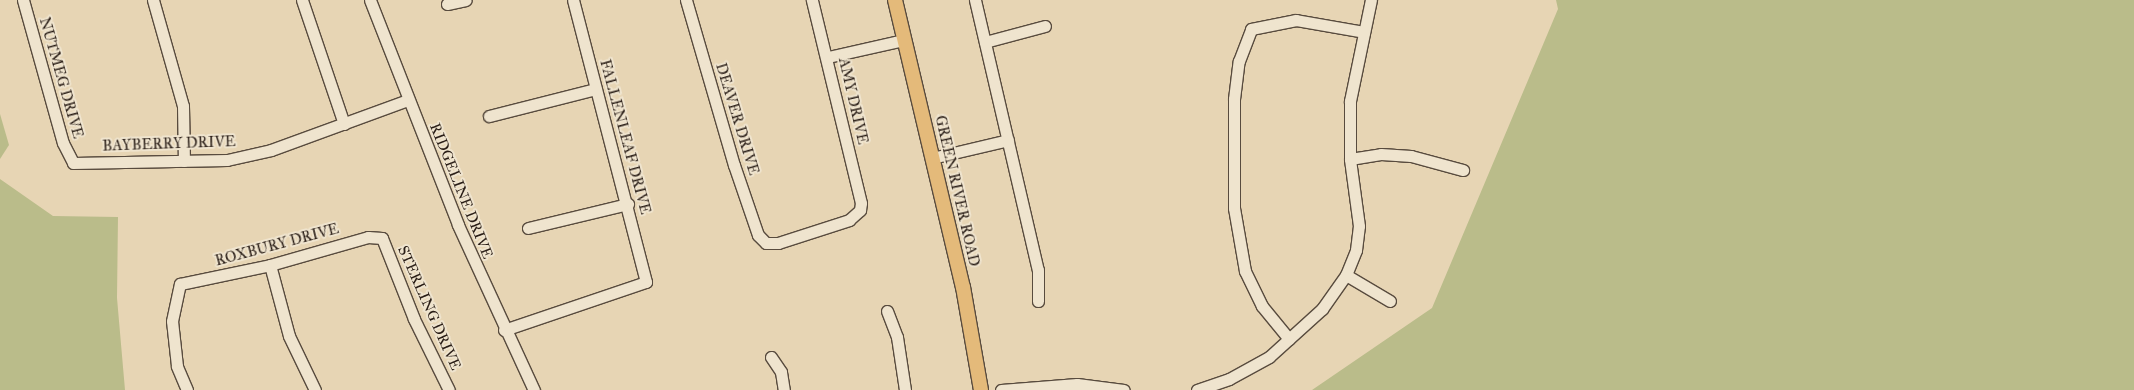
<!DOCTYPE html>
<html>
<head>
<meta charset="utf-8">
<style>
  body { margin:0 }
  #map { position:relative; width:2134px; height:390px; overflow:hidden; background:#e7d5b4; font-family:"IM FELL Great Primer",serif }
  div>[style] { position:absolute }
  .green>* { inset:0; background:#babc8a }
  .roads { filter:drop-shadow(1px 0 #584b3e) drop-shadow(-1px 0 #584b3e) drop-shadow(0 1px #584b3e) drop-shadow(0 -1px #584b3e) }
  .minor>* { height:11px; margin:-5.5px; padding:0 5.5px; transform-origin:5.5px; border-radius:5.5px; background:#efe4ce }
  .major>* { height:14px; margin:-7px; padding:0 7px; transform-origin:7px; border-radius:7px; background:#e4ba7a }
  span { translate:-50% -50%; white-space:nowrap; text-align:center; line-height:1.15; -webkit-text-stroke:4px #efe4ce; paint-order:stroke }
  .street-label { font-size:15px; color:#291d16 }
</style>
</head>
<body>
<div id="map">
  <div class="green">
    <i style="clip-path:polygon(1556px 0,2134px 0,2134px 390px,1312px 390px,1432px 308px,1558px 9px)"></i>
    <i style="clip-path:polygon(0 114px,9px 145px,0 159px)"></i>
    <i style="clip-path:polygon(0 179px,53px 216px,118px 217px,117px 298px,125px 390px,0 390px)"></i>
  </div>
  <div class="roads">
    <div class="minor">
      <i style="left:23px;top:0;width:148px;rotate:74.4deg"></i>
      <i style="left:63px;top:143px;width:22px;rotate:63deg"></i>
      <i style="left:73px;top:163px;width:154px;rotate:-1.1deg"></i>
      <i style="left:227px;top:160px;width:45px;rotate:-12.8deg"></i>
      <i style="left:271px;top:150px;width:146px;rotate:-20.1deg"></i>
      <i style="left:153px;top:0;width:110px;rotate:74.2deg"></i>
      <i style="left:183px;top:106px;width:55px;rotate:89deg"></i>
      <i style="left:302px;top:0;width:131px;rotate:71.3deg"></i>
      <i style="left:370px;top:0;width:242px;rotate:68.6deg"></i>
      <i style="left:458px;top:225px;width:182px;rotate:65.3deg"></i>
      <i style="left:686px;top:0;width:172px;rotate:73.8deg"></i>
      <i style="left:734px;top:165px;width:74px;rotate:71.1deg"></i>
      <i style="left:758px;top:235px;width:11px;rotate:45deg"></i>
      <i style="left:766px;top:243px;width:12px"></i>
      <i style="left:778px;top:243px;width:75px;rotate:-17.9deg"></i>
      <i style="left:849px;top:220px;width:15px;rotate:-42deg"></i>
      <i style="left:860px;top:210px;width:7px;rotate:-82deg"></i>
      <i style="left:861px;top:203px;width:209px;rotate:-103.6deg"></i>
      <i style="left:975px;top:0;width:277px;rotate:76.9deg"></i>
      <i style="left:1038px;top:270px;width:31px;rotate:90deg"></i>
      <i style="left:447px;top:4px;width:19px;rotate:-12deg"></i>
      <i style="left:985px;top:42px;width:62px;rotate:-14.9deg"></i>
      <i style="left:828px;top:57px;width:78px;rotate:-12.6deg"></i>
      <i style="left:489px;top:116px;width:110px;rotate:-14.2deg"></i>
      <i style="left:932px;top:158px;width:78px;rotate:-13.3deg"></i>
      <i style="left:1350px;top:159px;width:31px;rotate:-9deg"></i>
      <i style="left:1381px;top:154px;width:30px;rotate:4deg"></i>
      <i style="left:1411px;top:156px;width:54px;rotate:15.1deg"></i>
      <i style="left:528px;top:228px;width:103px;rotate:-13.5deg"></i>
      <i style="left:270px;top:265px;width:73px;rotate:75deg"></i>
      <i style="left:289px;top:336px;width:60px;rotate:64.3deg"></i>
      <i style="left:1346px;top:275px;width:51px;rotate:30.6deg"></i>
      <i style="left:887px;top:311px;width:28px;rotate:69deg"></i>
      <i style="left:897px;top:337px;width:54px;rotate:81.4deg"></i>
      <i style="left:504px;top:330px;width:150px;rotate:-18.7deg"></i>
      <i style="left:646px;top:282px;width:291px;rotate:-104.5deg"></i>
      <i style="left:1289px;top:339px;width:43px;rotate:-129.3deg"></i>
      <i style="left:1262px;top:306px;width:39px;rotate:-116deg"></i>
      <i style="left:1245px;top:271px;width:64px;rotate:-99.9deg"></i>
      <i style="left:1234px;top:208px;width:109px;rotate:-90deg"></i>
      <i style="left:1234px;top:99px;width:38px;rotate:-83deg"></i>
      <i style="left:1239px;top:61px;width:34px;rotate:-69deg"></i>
      <i style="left:1251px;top:29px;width:46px;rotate:-11.3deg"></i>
      <i style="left:1296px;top:20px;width:69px;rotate:10deg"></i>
      <i style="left:771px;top:357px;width:18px;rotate:56deg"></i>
      <i style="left:781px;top:372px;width:18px;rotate:81deg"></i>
      <i style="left:187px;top:390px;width:26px;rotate:-113deg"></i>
      <i style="left:177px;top:366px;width:45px;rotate:-96.3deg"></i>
      <i style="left:172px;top:321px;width:38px;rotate:-78deg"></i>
      <i style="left:180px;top:284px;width:92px;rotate:-11.9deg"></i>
      <i style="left:270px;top:265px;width:102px;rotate:-15.9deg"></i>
      <i style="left:368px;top:237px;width:14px;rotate:4deg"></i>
      <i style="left:382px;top:238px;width:87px;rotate:68.4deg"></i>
      <i style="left:414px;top:319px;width:79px;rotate:63.8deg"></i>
      <i style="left:1001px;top:390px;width:76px;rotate:-4.5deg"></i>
      <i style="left:1077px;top:384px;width:47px;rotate:7.3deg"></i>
      <i style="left:1197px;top:390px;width:34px;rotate:-19deg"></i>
      <i style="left:1229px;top:379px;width:46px;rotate:-28.8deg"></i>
      <i style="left:1269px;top:357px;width:72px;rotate:-42.2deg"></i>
      <i style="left:1322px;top:309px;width:42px;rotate:-54.8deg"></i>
      <i style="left:1346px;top:275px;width:27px;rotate:-68deg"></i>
      <i style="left:1356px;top:250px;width:24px;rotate:-83deg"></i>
      <i style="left:1359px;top:226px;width:68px;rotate:-97.7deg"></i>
      <i style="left:1350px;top:159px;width:58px;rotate:-90deg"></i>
      <i style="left:1350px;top:101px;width:103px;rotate:-78.3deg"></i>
    </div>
    <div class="major">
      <i style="left:895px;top:0;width:295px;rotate:76.7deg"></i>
      <i style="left:963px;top:287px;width:105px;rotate:80.1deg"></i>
    </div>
  </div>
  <div class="street-label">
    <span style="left:61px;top:78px;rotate:74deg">NUTMEG DRIVE</span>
    <span style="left:853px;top:101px;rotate:77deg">AMY DRIVE</span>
    <span style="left:737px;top:119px;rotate:73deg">DEAVER DRIVE</span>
    <span style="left:625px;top:137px;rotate:75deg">FALLENLEAF DRIVE</span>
    <span style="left:169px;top:144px;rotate:-2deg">BAYBERRY DRIVE</span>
    <span style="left:461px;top:191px;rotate:68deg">RIDGELINE DRIVE</span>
    <span style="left:957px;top:191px;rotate:77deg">GREEN RIVER ROAD</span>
    <span style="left:277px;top:245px;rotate:-15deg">ROXBURY DRIVE</span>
    <span style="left:429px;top:308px;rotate:66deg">STERLING DRIVE</span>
  </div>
</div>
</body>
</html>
